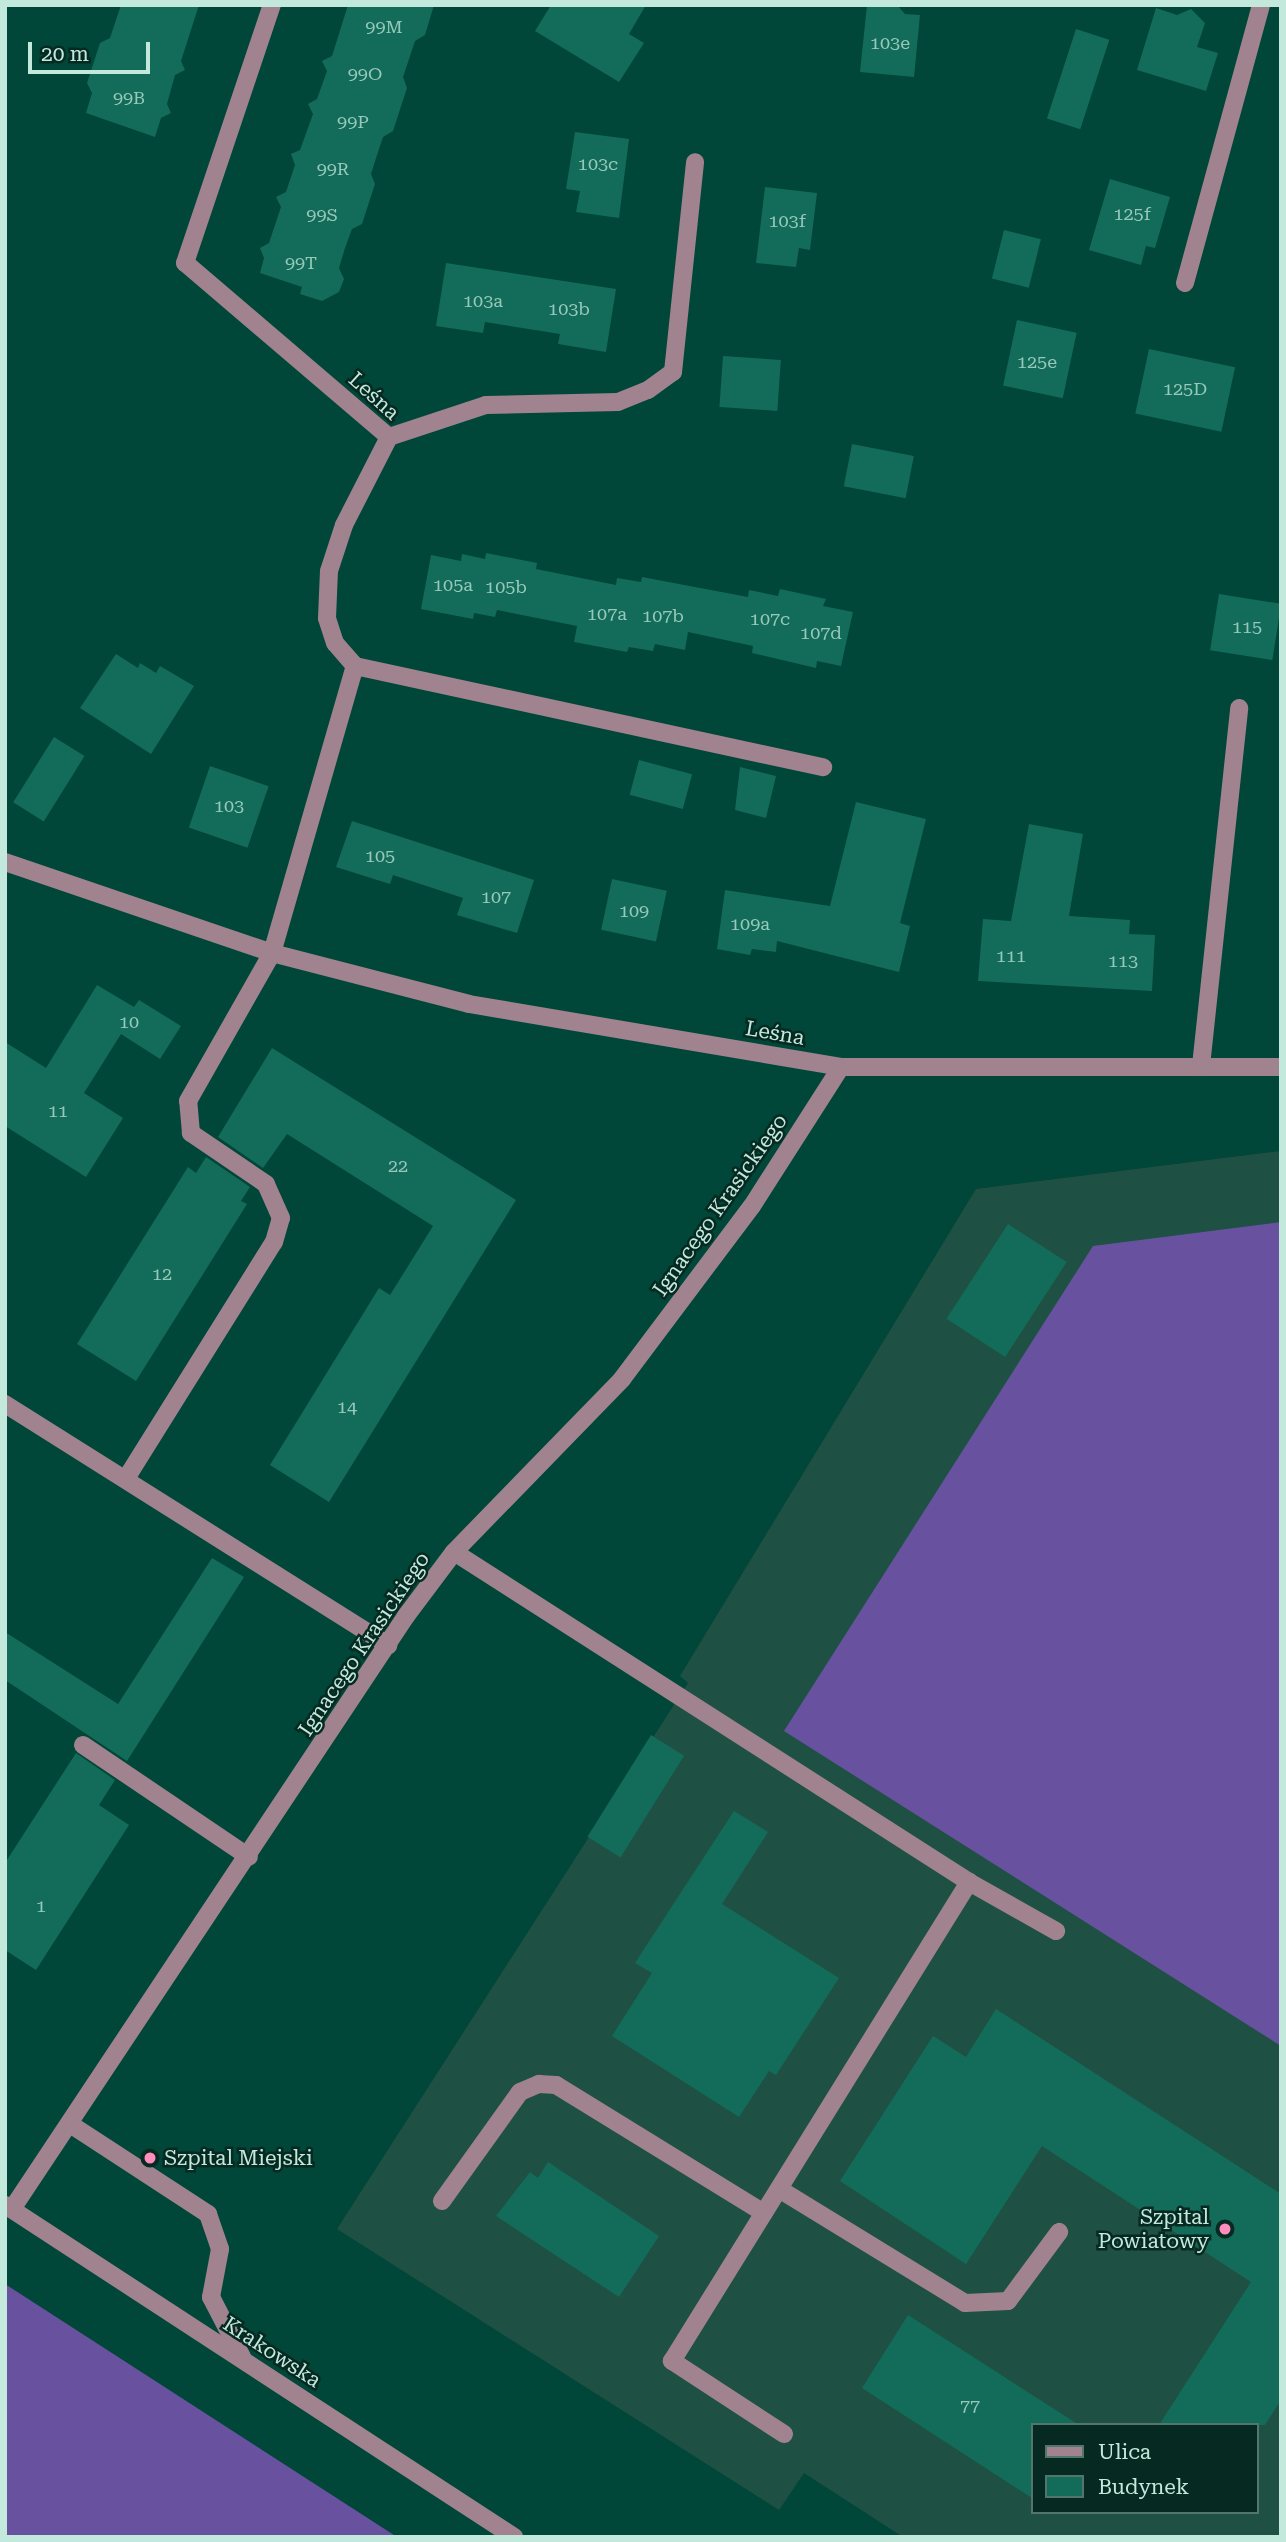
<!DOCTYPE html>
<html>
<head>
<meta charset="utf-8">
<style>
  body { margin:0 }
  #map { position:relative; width:1286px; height:2542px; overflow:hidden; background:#004639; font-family:"Roboto Serif",serif }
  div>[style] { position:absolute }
  .built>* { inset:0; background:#1f5044 }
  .forest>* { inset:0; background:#68529f }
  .building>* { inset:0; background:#136c59; transform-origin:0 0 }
  .minor>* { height:18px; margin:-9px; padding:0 9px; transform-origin:9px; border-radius:9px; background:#a0838e }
  .dots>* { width:19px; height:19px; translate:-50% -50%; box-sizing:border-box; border:4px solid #062921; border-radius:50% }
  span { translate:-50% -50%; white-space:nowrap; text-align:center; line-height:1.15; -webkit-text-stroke:5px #062921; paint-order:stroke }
  .number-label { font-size:18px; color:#97c9bb }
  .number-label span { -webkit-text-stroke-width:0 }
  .street-label { font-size:21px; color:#c3e8dc }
  .poi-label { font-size:21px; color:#c3e8dc }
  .left { translate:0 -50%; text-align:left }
  .right { translate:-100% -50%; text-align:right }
  .frame { position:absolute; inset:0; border:7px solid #c3e8dc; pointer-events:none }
  .legend { position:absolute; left:1031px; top:2423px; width:228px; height:91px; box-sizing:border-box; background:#062921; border:2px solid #52756c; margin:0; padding:9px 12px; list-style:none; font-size:21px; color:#c3e8dc }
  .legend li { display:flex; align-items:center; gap:14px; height:35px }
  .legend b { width:35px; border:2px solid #52756c }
  .scale { position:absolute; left:28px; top:42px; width:122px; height:32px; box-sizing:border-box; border:4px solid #c3e8dc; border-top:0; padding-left:9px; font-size:21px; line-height:24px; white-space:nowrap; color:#c3e8dc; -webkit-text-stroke:5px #062921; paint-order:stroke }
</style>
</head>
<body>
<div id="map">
  <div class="built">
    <i style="clip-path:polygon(evenodd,1281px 1151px,1281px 2537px,903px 2537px,804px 2473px,779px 2510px,337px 2229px,688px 1683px,680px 1676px,976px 1189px,1281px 1151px,1032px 2425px,1256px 2425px,1256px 2512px,1032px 2512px,1032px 2425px)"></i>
  </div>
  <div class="forest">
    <i style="clip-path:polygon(1281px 1222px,1281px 2046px,784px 1731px,1093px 1246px)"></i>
    <i style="clip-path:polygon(5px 2284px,397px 2537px,5px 2537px)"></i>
  </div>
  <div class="building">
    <i style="clip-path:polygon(121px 5px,199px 5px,181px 61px,185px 70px,175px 75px,167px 104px,171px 113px,161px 118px,155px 137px,86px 113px,92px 93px,87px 83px,100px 43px,110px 38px)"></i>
    <i style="clip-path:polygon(348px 5px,434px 5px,425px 35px,415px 41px,403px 77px,407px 88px,393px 131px,383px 137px,377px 155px,371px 174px,375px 184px,362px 224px,352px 229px,345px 248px,339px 268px,344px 279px,339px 292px,322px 301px,300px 294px,302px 287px,260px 273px,264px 258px,260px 248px,269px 243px,281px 207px,276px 197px,286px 192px,295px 165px,291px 154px,300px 150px,313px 114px,308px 104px,317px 99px,327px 71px,322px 61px,332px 56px)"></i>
    <i style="clip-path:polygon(551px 5px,646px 5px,629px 34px,644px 43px,619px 82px,535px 31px)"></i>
    <i style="clip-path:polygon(867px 5px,897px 5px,905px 14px,920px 15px,914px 77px,860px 72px)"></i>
    <i style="clip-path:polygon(1156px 8px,1177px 15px,1191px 9px,1205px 23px,1197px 47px,1218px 53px,1206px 91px,1137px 70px)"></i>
    <i style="left:1076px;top:29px;width:35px;height:94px;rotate:18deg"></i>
    <i style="clip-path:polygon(575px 132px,629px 139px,619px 218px,576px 212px,580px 191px,566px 189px)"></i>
    <i style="clip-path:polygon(1110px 179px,1170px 197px,1155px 248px,1146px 246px,1141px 265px,1089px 250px)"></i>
    <i style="clip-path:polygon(765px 187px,817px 193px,810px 250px,799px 248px,796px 267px,756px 263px)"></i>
    <i style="left:1004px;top:230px;width:38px;height:50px;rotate:14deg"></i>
    <i style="clip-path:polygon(446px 263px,616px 289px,606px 352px,558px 344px,560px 334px,485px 322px,483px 333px,436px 326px)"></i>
    <i style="left:1017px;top:320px;width:61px;height:67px;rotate:12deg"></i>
    <i style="left:1149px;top:349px;width:88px;height:66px;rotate:12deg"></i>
    <i style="left:723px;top:356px;width:58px;height:51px;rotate:4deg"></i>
    <i style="left:852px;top:444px;width:63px;height:43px;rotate:11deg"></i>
    <i style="clip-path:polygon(486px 553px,537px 563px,536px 569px,616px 585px,617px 578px,641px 582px,642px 577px,748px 597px,749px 590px,778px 596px,780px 589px,826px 599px,823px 606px,853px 612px,841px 666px,817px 661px,816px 668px,752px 653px,753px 646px,688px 632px,685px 650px,655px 644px,653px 651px,629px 647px,627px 652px,574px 642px,577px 626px,497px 610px,495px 617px,474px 613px,473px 619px,421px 609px,431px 555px,461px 561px,462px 554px,485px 559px)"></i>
    <i style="left:1219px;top:594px;width:63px;height:57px;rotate:9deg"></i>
    <i style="clip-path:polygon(116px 654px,138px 668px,140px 663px,156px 673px,160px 666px,194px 686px,151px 754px,80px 708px)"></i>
    <i style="left:54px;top:737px;width:36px;height:77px;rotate:32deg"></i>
    <i style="left:639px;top:760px;width:55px;height:36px;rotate:15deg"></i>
    <i style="left:210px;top:766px;width:62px;height:65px;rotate:19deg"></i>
    <i style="clip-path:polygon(740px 767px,776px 776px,766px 818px,735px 810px)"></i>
    <i style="clip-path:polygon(856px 802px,926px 819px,900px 923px,910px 926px,899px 972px,777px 941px,776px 952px,752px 949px,750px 955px,717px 949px,725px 890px,830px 906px)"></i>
    <i style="clip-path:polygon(352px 821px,534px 880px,517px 933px,457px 915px,463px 898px,393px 875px,390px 884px,336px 867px)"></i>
    <i style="clip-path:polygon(1029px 824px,1083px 834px,1069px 916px,1130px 920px,1129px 934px,1155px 935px,1152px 991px,978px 981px,983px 919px,1011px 921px)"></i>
    <i style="left:612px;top:879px;width:56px;height:52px;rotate:12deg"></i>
    <i style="clip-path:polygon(97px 985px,134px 1007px,139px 1000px,181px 1026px,160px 1059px,121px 1034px,84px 1093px,123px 1118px,86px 1177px,5px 1126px,5px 1042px,46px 1068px)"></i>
    <i style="clip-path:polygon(272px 1048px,516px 1200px,329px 1502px,270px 1465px,379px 1288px,390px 1295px,433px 1226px,287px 1134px,263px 1168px,218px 1137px)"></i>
    <i style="clip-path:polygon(206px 1157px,250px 1187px,241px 1201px,247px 1204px,136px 1381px,77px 1344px,188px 1167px,196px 1173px)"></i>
    <i style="left:1008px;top:1224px;width:70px;height:113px;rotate:33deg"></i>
    <i style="clip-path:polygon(212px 1558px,244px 1577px,127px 1761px,5px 1680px,5px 1632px,118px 1704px)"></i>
    <i style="left:651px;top:1735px;width:39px;height:120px;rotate:32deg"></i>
    <i style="clip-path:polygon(76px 1753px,115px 1780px,99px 1805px,129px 1825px,36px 1970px,5px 1950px,5px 1863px)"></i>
    <i style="clip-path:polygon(734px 1811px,768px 1832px,722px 1904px,839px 1978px,776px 2075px,769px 2071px,739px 2117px,612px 2036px,652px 1973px,635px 1963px)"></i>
    <i style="clip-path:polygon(996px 2009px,1281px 2194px,1281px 2400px,1265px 2425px,1159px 2425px,1251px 2282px,1042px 2146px,966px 2264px,840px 2181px,933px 2036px,966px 2057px)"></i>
    <i style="clip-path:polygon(548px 2162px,659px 2236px,619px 2297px,496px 2216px,530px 2172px,538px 2178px)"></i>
    <i style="clip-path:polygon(908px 2315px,1079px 2425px,1032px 2425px,1032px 2498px,862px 2388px)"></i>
  </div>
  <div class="minor">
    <i style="left:1185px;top:283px;width:288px;rotate:-74.7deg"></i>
    <i style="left:389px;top:437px;width:102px;rotate:-18.3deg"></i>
    <i style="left:486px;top:405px;width:132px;rotate:-1.3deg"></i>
    <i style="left:618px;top:402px;width:32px;rotate:-22deg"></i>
    <i style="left:648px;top:390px;width:31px;rotate:-36deg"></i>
    <i style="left:673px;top:372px;width:211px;rotate:-84deg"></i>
    <i style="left:355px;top:666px;width:479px;rotate:12.2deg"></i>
    <i style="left:5px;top:862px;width:282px;rotate:18.8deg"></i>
    <i style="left:272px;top:953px;width:203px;rotate:14.5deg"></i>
    <i style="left:469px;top:1004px;width:377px;rotate:9.6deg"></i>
    <i style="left:841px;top:1067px;width:440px"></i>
    <i style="left:1201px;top:1066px;width:360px;rotate:-83.9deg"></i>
    <i style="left:5px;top:1404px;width:453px;rotate:32.2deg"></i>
    <i style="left:127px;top:1477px;width:277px;rotate:-58deg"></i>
    <i style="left:274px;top:1242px;width:25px;rotate:-74deg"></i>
    <i style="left:281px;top:1218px;width:37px;rotate:-114deg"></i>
    <i style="left:266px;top:1184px;width:91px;rotate:-145.8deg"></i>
    <i style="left:191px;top:1133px;width:32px;rotate:-95deg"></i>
    <i style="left:188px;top:1101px;width:170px;rotate:-60.4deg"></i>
    <i style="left:272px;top:953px;width:299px;rotate:-73.9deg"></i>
    <i style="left:355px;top:666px;width:30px;rotate:-131deg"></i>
    <i style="left:335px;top:643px;width:26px;rotate:-108deg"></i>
    <i style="left:327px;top:618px;width:47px;rotate:-87.6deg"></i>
    <i style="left:329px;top:571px;width:48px;rotate:-71.9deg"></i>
    <i style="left:344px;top:525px;width:99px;rotate:-62.9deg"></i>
    <i style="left:389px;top:437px;width:268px;rotate:-139.5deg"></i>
    <i style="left:185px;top:263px;width:272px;rotate:-71.4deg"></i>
    <i style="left:454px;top:1552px;width:612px;rotate:32.65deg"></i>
    <i style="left:969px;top:1882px;width:100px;rotate:29.4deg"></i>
    <i style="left:83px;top:1745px;width:200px;rotate:34deg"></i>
    <i style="left:70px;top:2124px;width:165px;rotate:33.1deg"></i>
    <i style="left:208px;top:2214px;width:37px;rotate:71deg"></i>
    <i style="left:220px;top:2249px;width:49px;rotate:100.6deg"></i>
    <i style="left:211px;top:2297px;width:68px;rotate:62.7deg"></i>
    <i style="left:779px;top:2189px;width:218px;rotate:31.5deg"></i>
    <i style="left:965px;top:2303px;width:43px;rotate:-2.7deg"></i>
    <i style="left:1008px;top:2301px;width:86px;rotate:-53.5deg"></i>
    <i style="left:442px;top:2201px;width:134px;rotate:-54.4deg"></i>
    <i style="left:520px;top:2092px;width:21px;rotate:-23deg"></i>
    <i style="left:539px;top:2084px;width:17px;rotate:3deg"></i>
    <i style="left:556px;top:2085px;width:244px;rotate:31.6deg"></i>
    <i style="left:5px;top:2205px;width:608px;rotate:33.11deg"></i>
    <i style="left:12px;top:2209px;width:712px;rotate:-56.4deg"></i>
    <i style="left:406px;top:1616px;width:80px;rotate:-53.1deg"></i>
    <i style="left:454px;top:1552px;width:241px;rotate:-45.8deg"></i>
    <i style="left:622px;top:1379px;width:216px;rotate:-53.1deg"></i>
    <i style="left:752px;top:1206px;width:165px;rotate:-57.4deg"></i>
    <i style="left:784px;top:2434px;width:134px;rotate:-146.9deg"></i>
    <i style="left:672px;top:2361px;width:564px;rotate:-58.2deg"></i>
  </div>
  <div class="dots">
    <i style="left:150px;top:2158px;background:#fe8ebd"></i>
    <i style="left:1225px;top:2229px;background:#fe8ebd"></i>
  </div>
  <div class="number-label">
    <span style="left:384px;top:27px">99M</span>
    <span style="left:890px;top:43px">103e</span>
    <span style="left:365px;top:74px">99O</span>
    <span style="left:129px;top:98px">99B</span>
    <span style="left:353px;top:122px">99P</span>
    <span style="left:598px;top:164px">103c</span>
    <span style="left:333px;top:169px">99R</span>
    <span style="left:1132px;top:214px">125f</span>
    <span style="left:322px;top:215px">99S</span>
    <span style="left:787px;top:221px">103f</span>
    <span style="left:301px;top:263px">99T</span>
    <span style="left:483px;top:301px">103a</span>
    <span style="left:569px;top:309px">103b</span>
    <span style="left:1037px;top:362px">125e</span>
    <span style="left:1185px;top:389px">125D</span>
    <span style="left:453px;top:585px">105a</span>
    <span style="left:506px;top:587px">105b</span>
    <span style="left:607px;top:614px">107a</span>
    <span style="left:663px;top:616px">107b</span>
    <span style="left:770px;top:619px">107c</span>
    <span style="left:1247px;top:627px">115</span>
    <span style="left:821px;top:633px">107d</span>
    <span style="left:229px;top:806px">103</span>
    <span style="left:380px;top:856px">105</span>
    <span style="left:496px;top:897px">107</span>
    <span style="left:634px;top:911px">109</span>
    <span style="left:750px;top:924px">109a</span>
    <span style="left:1011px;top:956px">111</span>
    <span style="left:1123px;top:961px">113</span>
    <span style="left:129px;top:1022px">10</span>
    <span style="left:58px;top:1111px">11</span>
    <span style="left:398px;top:1166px">22</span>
    <span style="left:162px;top:1274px">12</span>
    <span style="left:347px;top:1407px">14</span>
    <span style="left:41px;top:1906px">1</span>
    <span style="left:970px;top:2406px">77</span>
  </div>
  <div class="street-label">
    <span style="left:374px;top:396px;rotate:42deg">Leśna</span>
    <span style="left:775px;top:1033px;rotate:10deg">Leśna</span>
    <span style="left:720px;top:1205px;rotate:-55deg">Ignacego Krasickiego</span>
    <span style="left:364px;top:1644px;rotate:-56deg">Ignacego Krasickiego</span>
    <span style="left:272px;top:2352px;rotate:33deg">Krakowska</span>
  </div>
  <div class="poi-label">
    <span class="left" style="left:164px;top:2158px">Szpital Miejski</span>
    <span class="right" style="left:1209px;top:2229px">Szpital<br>Powiatowy</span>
  </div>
  <div class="frame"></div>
  <ul class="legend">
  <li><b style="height:9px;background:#a0838e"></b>Ulica</li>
  <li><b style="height:19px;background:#136c59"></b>Budynek</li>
  </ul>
  <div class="scale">20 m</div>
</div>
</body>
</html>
